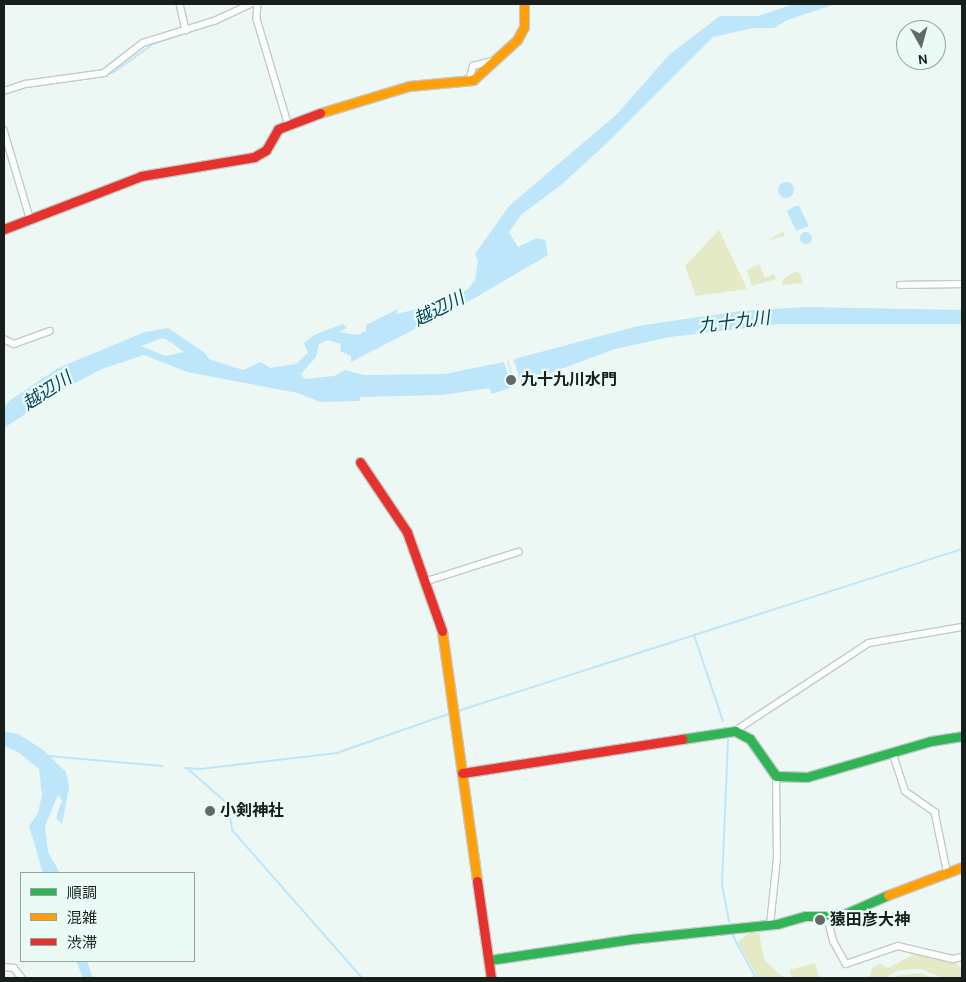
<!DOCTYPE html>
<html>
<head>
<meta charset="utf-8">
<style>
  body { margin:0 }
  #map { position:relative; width:966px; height:982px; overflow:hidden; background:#edf7f3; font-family:Karla,"Noto Sans JP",sans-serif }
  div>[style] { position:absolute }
  .green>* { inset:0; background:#e4eac5 }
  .water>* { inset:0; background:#bde6fb }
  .round { border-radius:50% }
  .pier>* { inset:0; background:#edf7f3 }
  .stream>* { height:2px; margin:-1px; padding:0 1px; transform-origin:1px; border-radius:1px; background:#bde6fb }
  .roads { filter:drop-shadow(1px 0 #c3cac7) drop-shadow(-1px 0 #c3cac7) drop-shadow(0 1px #c3cac7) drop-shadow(0 -1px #c3cac7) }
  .street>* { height:5.5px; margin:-2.75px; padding:0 2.75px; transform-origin:2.75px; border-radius:2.75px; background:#fcfefd }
  .fast>* { height:9px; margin:-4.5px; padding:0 4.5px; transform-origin:4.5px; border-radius:4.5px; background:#30b455 }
  .slow>* { height:9px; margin:-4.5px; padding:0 4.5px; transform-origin:4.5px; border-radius:4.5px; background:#ff9f0a }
  .jam>* { height:9px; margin:-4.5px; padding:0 4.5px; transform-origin:4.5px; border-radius:4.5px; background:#e5322d }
  .dots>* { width:14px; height:14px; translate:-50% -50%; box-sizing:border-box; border:2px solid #e9fbf4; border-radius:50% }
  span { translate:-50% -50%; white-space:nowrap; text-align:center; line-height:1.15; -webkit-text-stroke:4.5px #e9fbf4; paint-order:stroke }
  .poi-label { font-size:16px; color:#171e1b; font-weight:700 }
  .left { translate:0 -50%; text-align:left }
  .water-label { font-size:18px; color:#043f59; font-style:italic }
  .frame { position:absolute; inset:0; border:5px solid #171e1b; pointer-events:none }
  .legend { position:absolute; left:20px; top:872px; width:175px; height:90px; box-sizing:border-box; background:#e9fbf4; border:1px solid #95a39d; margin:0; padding:6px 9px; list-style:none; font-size:15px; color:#171e1b }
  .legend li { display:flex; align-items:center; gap:10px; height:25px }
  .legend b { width:25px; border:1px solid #95a39d }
  .north { position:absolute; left:896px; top:20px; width:50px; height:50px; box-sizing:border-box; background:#e9fbf4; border:1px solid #95a39d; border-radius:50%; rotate:173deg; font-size:14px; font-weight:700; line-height:20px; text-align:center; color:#171e1b }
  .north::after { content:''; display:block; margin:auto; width:18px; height:22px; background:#626a67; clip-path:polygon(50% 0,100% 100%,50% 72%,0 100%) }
</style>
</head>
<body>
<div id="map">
  <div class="green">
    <i style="clip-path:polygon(719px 230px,747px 289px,696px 296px,685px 266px)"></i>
    <i style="clip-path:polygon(782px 232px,785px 233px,784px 236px,767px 241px)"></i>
    <i style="clip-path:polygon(759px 264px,765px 278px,774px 274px,776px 279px,752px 286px,747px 270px)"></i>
    <i style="clip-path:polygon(796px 271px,800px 274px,803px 283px,782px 285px,783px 279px)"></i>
    <i style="clip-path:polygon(749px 933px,759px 933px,764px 960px,784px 978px,758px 978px,738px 942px)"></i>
    <i style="clip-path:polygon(919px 952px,956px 963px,962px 970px,962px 978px,942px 978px,921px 969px,900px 970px,884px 978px,869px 978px,873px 967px,880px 964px,888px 968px)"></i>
    <i style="clip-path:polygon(815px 963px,819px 978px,792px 978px,789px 970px)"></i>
    <i style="clip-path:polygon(920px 973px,934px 978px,892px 978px,900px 975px)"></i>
  </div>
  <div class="water">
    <i style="clip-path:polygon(evenodd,794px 4px,836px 4px,787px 20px,774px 28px,753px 28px,713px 37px,607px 143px,561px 185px,522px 214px,509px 232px,518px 247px,537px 238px,545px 240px,548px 255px,473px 299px,351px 362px,351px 356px,340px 351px,341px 344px,328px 340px,319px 344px,316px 357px,301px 374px,304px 379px,334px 376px,345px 370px,364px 375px,445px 374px,504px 362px,512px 387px,492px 394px,489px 388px,443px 395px,360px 397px,359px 401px,320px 402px,298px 393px,187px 372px,144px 355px,102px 369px,60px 391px,4px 428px,4px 408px,9px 401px,58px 368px,145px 332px,168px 328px,205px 353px,209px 359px,243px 370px,261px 362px,270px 368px,296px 364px,308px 353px,304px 343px,314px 335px,343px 324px,347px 328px,339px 332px,358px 335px,366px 331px,366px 325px,398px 309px,396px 314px,444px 303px,468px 289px,475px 280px,478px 260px,475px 254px,509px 206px,616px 115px,670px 54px,720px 16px,758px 16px,794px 4px,163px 338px,172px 343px,184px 352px,165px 356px,141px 346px,163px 338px)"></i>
    <i class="round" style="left:778px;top:182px;width:16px;height:16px"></i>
    <i style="clip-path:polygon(795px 206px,799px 206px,809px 226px,796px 231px,787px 211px)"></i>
    <i class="round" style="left:800px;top:232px;width:12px;height:12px"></i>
    <i style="clip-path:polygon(806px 307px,962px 310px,962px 324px,781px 324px,670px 337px,615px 349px,515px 386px,507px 361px,638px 326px,740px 311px)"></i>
    <i style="clip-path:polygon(4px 731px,18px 734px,42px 749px,66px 772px,69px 788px,62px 824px,56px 818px,62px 800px,58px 795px,45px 826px,48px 852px,60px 873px,43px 873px,29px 826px,38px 813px,42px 795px,39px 769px,18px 752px,4px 746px)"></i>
    <i style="clip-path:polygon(76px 961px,87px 961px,93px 978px,83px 978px)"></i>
  </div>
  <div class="pier">
    <i style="clip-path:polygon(513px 358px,522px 385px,516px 387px,508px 360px)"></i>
  </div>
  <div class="stream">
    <i style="left:51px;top:83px;width:47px;rotate:-7.3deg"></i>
    <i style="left:98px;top:77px;width:17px;rotate:-17deg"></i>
    <i style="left:114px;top:72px;width:48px;rotate:-35.7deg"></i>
    <i style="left:153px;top:44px;width:57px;rotate:-18.4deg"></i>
    <i style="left:4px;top:94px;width:26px;rotate:-18deg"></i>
    <i style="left:694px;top:635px;width:91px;rotate:71.4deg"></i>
    <i style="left:458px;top:711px;width:529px;rotate:-17.82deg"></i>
    <i style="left:728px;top:740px;width:145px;rotate:92.4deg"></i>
    <i style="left:722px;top:885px;width:37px;rotate:79deg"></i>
    <i style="left:48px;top:756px;width:115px;rotate:5deg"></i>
    <i style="left:185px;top:768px;width:15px;rotate:4deg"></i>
    <i style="left:200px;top:769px;width:138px;rotate:-6.7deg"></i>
    <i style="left:337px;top:753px;width:121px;rotate:-19.3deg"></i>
    <i style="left:188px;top:769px;width:53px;rotate:41.2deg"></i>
    <i style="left:228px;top:804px;width:26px;rotate:81deg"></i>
    <i style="left:232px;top:830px;width:197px;rotate:48.7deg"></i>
    <i style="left:732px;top:934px;width:50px;rotate:61.4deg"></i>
  </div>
  <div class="roads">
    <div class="street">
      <i style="left:180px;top:4px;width:27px;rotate:77deg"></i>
      <i style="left:258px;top:4px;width:15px;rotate:94deg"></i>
      <i style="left:257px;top:19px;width:109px;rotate:73.4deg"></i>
      <i style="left:469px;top:82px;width:16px;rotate:-76deg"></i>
      <i style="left:473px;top:66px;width:23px;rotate:-15deg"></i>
      <i style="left:4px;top:91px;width:23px;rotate:-18deg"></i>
      <i style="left:26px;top:84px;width:79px;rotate:-8deg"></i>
      <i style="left:104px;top:73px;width:49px;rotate:-37.6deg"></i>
      <i style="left:143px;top:43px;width:74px;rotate:-17.2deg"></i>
      <i style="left:214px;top:21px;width:41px;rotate:-24.7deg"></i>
      <i style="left:4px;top:130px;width:92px;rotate:73.5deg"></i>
      <i style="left:900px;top:285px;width:62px;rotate:-0.9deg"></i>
      <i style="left:4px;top:339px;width:11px;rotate:27deg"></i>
      <i style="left:14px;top:344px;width:38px;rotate:-20deg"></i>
      <i style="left:427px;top:581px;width:96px;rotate:-17.7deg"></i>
      <i style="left:735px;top:731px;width:160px;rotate:-33.3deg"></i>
      <i style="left:869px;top:643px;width:94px;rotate:-9.8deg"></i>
      <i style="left:893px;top:753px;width:40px;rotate:72deg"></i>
      <i style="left:905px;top:791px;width:37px;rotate:35deg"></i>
      <i style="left:935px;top:812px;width:59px;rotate:78.3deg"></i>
      <i style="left:827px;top:916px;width:27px;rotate:75deg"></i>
      <i style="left:834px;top:942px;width:25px;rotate:61deg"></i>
      <i style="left:846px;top:964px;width:55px;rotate:-19.1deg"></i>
      <i style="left:898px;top:946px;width:57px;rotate:13.3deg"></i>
      <i style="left:953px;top:959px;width:9px;rotate:-13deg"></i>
      <i style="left:770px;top:925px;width:67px;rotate:-84deg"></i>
      <i style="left:777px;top:858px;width:82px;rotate:-90.7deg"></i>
      <i style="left:4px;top:967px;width:10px;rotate:6deg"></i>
      <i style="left:14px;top:968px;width:13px;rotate:51deg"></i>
    </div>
    <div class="fast">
      <i style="left:682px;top:739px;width:54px;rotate:-8.6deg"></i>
      <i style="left:735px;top:731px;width:17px;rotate:28deg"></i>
      <i style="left:750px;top:739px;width:45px;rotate:54.9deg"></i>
      <i style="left:776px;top:776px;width:31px;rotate:2deg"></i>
      <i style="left:807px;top:777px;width:129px;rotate:-16.2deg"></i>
      <i style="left:931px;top:741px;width:31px;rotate:-9deg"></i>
      <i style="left:489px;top:960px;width:144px;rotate:-8.4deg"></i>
      <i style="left:631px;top:939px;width:147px;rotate:-5.9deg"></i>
      <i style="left:777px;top:924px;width:29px;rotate:-16deg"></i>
      <i style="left:805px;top:916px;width:35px"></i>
      <i style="left:840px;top:916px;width:52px;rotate:-23.6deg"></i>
    </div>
    <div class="slow">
      <i style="left:320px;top:113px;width:93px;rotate:-16.9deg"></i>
      <i style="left:409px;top:86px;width:64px;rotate:-5.4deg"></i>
      <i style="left:473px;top:80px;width:59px;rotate:-42.3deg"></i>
      <i style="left:517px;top:40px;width:15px;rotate:-62deg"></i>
      <i style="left:524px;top:27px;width:23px;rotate:-90deg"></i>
      <i style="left:442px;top:631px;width:252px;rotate:82deg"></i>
      <i style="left:888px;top:895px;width:79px;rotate:-20.7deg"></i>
    </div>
    <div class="jam">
      <i style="left:4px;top:229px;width:147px;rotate:-21.1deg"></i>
      <i style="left:141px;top:176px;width:115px;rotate:-9.5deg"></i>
      <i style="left:254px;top:157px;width:14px;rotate:-30deg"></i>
      <i style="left:266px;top:150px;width:24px;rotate:-60deg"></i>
      <i style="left:278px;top:129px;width:45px;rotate:-20.9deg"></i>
      <i style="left:360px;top:462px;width:84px;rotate:56.1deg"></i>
      <i style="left:407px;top:532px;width:105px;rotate:70.5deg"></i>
      <i style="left:462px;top:773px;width:223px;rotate:-8.8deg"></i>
      <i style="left:477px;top:881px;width:98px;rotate:81.8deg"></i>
    </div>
  </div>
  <div class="dots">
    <i style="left:511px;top:380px;background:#626a67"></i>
    <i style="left:210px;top:811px;background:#626a67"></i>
    <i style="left:820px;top:920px;background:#626a67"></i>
  </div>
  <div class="poi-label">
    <span class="left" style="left:521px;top:380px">九十九川水門</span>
    <span class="left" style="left:220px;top:811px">小剣神社</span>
    <span class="left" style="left:830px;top:920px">猿田彦大神</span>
  </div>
  <div class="water-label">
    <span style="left:439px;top:309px;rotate:-27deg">越辺川</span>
    <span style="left:734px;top:322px;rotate:-7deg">九十九川</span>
    <span style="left:47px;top:391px;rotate:-33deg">越辺川</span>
  </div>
  <div class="frame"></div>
  <ul class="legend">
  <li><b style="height:6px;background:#30b455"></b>順調</li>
  <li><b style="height:6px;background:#ff9f0a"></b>混雑</li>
  <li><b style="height:6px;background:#e5322d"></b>渋滞</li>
  </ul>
  <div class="north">N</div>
</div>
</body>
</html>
